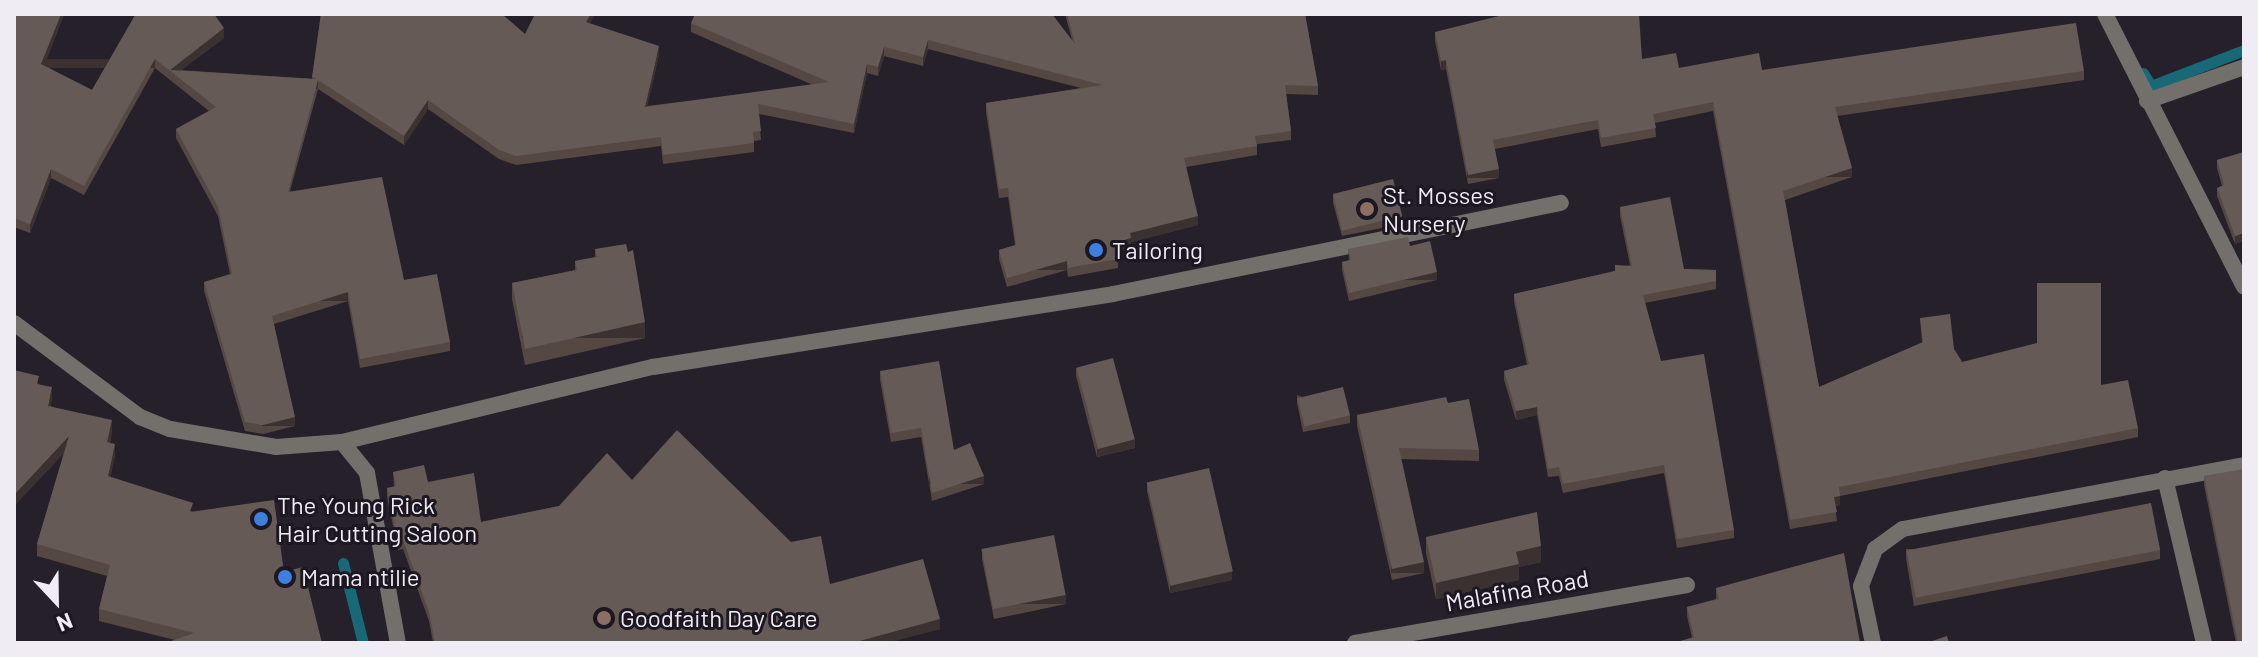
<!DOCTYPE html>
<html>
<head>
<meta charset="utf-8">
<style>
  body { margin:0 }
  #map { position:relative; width:2258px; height:657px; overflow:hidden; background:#26202b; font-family:Barlow,sans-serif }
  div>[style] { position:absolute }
  .stream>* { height:11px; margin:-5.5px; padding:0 5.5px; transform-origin:5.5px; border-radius:5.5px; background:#186978 }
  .lane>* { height:16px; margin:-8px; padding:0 8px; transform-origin:8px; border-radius:8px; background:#736f6a }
  .street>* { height:16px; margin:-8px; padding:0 8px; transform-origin:8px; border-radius:8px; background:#736f6a }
  .wall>* { inset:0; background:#554842 }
  .shaded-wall>* { inset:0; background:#3b3131; transform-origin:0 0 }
  .building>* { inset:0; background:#655a55; transform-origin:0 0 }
  .dots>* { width:22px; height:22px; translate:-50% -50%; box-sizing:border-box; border:4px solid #1c1721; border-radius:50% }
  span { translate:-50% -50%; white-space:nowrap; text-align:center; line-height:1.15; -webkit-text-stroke:6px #1c1721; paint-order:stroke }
  .poi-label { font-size:24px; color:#efecf3 }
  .left { translate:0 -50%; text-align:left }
  .street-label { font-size:24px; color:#efecf3 }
  .frame { position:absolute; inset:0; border:16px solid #efecf3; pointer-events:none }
  .north { position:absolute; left:16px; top:561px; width:80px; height:80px; -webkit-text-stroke:6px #1c1721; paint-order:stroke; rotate:158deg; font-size:22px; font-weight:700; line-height:32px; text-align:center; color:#efecf3 }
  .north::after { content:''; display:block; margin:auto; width:28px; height:36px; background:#efecf3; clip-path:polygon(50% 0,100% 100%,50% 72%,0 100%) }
</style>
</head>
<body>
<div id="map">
  <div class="stream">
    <i style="left:2143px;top:73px;width:15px;rotate:58deg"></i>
    <i style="left:2151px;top:86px;width:100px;rotate:-21.2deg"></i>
    <i style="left:343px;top:563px;width:82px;rotate:76deg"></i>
  </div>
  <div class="lane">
    <i style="left:2165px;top:478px;width:170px;rotate:76.7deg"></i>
    <i style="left:1873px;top:643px;width:58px;rotate:-101.9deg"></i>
    <i style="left:1861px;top:586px;width:40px;rotate:-69deg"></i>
    <i style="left:1875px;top:549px;width:34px;rotate:-36deg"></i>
    <i style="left:1903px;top:529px;width:347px;rotate:-10.6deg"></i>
  </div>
  <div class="street">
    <i style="left:2105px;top:14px;width:306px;rotate:63deg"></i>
    <i style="left:2147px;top:101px;width:103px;rotate:-19.3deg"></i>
    <i style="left:14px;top:323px;width:157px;rotate:36.7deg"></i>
    <i style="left:140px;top:417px;width:32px;rotate:22deg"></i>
    <i style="left:170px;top:429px;width:108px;rotate:9.6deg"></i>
    <i style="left:276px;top:447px;width:66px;rotate:-4.3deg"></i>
    <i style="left:342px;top:442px;width:320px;rotate:-13.6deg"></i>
    <i style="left:653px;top:367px;width:466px;rotate:-9deg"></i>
    <i style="left:1113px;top:294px;width:457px;rotate:-11.5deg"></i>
    <i style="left:342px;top:442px;width:40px;rotate:51deg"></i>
    <i style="left:367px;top:473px;width:173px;rotate:79.7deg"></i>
    <i style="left:1355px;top:643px;width:337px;rotate:-9.9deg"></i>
  </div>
  <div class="wall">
    <i style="clip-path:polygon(14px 14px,64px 14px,44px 66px,92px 90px,135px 15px,134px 14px,214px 14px,224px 38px,181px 70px,312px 79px,321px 14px,525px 34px,590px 24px,659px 55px,647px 106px,813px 85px,691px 32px,691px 23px,1072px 40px,1065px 14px,1308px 14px,1305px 14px,1318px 86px,1318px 95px,1286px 94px,1291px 131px,1291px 140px,1257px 144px,1257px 155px,1186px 167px,1198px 225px,1131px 242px,1131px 247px,1117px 251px,1118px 268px,1068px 277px,1067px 270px,1007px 287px,999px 259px,999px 250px,1015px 245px,1008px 197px,999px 198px,986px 112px,986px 103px,1081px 88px,928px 49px,923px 66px,884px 56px,878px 76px,867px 73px,854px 133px,759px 114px,761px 140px,754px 141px,754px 152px,663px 164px,661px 146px,516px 165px,499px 159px,428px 109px,404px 145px,318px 89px,290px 191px,404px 280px,450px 342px,450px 351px,360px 368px,348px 301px,274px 324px,295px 426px,263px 434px,245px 431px,204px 291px,204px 282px,230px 274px,218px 216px,176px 138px,176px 129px,209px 111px,155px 68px,84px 195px,51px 178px,30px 233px,14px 227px)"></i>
    <i style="clip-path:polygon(1435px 32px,1642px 59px,1679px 68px,1762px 70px,2084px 71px,2084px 80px,1837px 116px,1852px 177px,1785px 200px,1819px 387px,1922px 343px,1920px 318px,1954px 349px,1962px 362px,2101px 385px,2138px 428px,2138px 437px,1840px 496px,1840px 505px,1835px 506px,1837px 521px,1790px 529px,1713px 111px,1655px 123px,1656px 137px,1601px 147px,1598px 129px,1495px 149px,1499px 178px,1468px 184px,1446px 69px,1441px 70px,1435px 41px)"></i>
    <i style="clip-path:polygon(2244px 152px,2244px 241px,2235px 244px,2217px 196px,2217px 188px,2222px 186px,2217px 168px,2217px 160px)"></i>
    <i style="clip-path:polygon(1333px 195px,1402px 216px,1402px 224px,1342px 236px,1333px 203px)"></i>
    <i style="clip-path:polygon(1620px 207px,1684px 269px,1716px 270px,1716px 289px,1645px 303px,1661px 361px,1734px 530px,1734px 538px,1677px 548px,1664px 473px,1563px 493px,1559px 476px,1548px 477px,1537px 415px,1516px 420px,1504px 380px,1504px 371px,1527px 365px,1514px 302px,1514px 294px,1615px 271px,1630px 265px,1620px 216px)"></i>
    <i style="clip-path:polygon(1410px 246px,1437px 280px,1349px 301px,1342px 270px,1342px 262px,1349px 260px,1348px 249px)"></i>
    <i style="clip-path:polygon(595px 249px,645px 338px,525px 365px,512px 299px,512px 283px,575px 270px,575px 261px,595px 257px)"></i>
    <i style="clip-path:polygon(1076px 368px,1135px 448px,1097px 457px,1076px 376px)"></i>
    <i style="clip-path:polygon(14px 370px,39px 384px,52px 398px,50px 406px,112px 432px,110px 443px,115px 456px,110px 477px,193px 512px,284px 572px,322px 643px,175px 640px,99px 621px,99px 609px,107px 576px,37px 556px,37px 544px,64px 453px,14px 506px)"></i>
    <i style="clip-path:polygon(880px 371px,954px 450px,984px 484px,932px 501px,921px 437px,891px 442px,880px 380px)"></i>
    <i style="clip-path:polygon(1297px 395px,1350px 415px,1350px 423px,1303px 432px,1297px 403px)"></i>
    <i style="clip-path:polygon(1448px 403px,1479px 450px,1479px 461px,1401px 459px,1424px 573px,1392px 580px,1357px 426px,1357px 415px)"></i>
    <i style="clip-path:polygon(393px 472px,428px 482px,481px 522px,559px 506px,632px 480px,830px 584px,940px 629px,886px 643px,433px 643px,429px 621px,403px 549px,398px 550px,387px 497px,387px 488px,394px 487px)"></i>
    <i style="clip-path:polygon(2204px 476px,2244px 643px,2236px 643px,2204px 485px)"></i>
    <i style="clip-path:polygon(1147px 483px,1232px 580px,1170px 593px,1147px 491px)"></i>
    <i style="clip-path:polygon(1426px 537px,1541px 562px,1519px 567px,1519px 580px,1436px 599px,1426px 553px)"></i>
    <i style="clip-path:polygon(1906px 549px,2160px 550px,2160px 559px,1914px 606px,1906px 558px)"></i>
    <i style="clip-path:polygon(982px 550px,1066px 604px,994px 619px,982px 559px)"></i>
    <i style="clip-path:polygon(1716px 588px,1860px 643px,1692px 638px,1687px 616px,1687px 607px,1716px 599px)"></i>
  </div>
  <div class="shaded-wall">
    <i style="clip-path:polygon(61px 14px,64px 14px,41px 73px,41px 64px)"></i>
    <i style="clip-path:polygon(591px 14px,595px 14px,586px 31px,586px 22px)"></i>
    <i style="clip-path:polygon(224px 28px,224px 38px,175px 75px,170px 70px)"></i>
    <i style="clip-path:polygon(928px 40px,928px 49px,923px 66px,923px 57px)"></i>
    <i style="clip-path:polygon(659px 46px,659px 55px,645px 116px,645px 107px)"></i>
    <i style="clip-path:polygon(884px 47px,884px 56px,878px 76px,878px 67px)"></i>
    <i style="left:155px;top:59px;width:9px;height:145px;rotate:90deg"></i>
    <i style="clip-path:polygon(1446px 60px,1446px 69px,1441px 70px,1441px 61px)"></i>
    <i style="clip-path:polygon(867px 64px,867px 73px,854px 133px,854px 124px)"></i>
    <i style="left:318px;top:80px;width:9px;height:116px;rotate:90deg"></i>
    <i style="clip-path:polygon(428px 100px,428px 109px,404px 145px,404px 136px)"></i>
    <i style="left:1852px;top:168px;width:9px;height:73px;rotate:90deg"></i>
    <i style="clip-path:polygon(51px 169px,51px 178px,30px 233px,30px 224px)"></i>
    <i style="left:1499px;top:169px;width:9px;height:32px;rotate:90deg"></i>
    <i style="clip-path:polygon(1198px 216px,1198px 225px,1131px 242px,1131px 247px,1115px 252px,1115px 243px,1130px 233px)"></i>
    <i style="clip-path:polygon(2244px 233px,2244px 241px,2235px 244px,2235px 236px)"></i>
    <i style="left:1067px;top:261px;width:9px;height:62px;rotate:90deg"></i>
    <i style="left:1437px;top:272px;width:8px;height:90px;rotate:90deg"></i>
    <i style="left:348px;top:292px;width:9px;height:80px;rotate:90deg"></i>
    <i style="left:645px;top:322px;width:16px;height:123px;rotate:90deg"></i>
    <i style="clip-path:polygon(52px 387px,52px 398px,48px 417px,48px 406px)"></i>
    <i style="clip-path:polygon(1537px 407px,1537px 415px,1516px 420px,1516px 411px)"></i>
    <i style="left:295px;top:417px;width:9px;height:33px;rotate:90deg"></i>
    <i style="clip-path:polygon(112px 420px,112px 432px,107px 454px,107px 442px)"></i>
    <i style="clip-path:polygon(69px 436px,69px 448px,14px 506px,14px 495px)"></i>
    <i style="clip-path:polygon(1135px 439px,1135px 448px,1097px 457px,1097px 449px)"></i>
    <i style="clip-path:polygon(115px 444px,115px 456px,108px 488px,108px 476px)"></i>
    <i style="left:984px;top:476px;width:8px;height:55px;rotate:90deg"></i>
    <i style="clip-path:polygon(1840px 496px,1840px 505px,1834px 506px,1834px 497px)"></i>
    <i style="clip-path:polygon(1541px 546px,1541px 562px,1519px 567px,1519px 580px,1436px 599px,1436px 583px,1516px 552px)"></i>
    <i style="left:1424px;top:562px;width:11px;height:33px;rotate:90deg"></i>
    <i style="clip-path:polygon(1232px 571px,1232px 580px,1170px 593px,1170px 585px)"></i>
    <i style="left:1066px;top:595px;width:9px;height:74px;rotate:90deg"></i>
    <i style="clip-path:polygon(940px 619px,940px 629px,886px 643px,852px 643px)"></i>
  </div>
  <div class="building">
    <i style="clip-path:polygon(14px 14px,61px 14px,41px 64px,92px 90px,136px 14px,214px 14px,224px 28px,170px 70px,316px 79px,312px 77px,321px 14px,502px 14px,525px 34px,535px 14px,591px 14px,586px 22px,659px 46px,645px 107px,829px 82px,691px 23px,695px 14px,1052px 14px,1075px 44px,1067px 14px,1305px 14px,1318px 86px,1285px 85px,1291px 131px,1255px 136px,1257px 146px,1184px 158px,1198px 216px,1130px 233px,1131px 238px,1115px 243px,1118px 259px,1068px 268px,1067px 261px,1007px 278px,999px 250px,1016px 245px,1008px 188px,999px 189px,986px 103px,1103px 85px,928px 40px,923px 57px,884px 47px,878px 67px,867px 64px,854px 124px,758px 104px,761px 131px,753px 132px,754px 143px,663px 155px,661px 137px,516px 156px,499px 150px,428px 100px,404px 136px,318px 80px,288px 192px,382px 177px,404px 280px,437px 274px,450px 342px,360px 359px,348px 292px,272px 316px,295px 417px,263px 425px,245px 422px,204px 282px,232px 274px,218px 207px,176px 129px,216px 107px,155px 59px,84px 186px,51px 169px,30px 224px,14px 218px)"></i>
    <i style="clip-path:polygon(1507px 14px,1639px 14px,1642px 59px,1676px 53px,1679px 68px,1759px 53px,1762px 70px,2076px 23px,2084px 71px,1835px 107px,1852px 168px,1783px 191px,1819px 387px,1923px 342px,1920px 318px,1950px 314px,1954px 349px,1962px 362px,2037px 343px,2037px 283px,2101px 283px,2101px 385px,2128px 380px,2138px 428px,1839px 487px,1840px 496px,1834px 497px,1837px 512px,1790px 520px,1713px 102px,1653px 114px,1656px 128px,1601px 138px,1598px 120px,1493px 140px,1499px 169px,1468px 175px,1446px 60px,1441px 61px,1435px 32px)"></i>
    <i style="clip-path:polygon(2244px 152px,2244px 233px,2235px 236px,2217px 188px,2224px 185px,2217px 160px)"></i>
    <i style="left:1393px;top:179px;width:38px;height:62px;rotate:76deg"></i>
    <i style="clip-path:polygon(1670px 197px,1684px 269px,1716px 270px,1716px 281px,1643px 295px,1661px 361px,1704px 354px,1734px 530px,1677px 539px,1664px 465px,1563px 484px,1559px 467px,1548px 469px,1537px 407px,1516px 411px,1504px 371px,1529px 364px,1514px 294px,1615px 271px,1615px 265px,1632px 266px,1620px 207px)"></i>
    <i style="clip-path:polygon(1408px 237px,1410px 246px,1430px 241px,1437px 272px,1349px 293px,1342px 262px,1351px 260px,1348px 249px)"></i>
    <i style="clip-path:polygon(626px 244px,628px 252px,633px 250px,645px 322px,525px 349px,512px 283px,577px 270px,575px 261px,597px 257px,595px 249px)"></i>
    <i style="left:1113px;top:358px;width:84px;height:38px;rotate:75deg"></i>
    <i style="clip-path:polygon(939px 361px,954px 450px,970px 443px,984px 476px,932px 493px,921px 428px,891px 433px,880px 371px)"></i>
    <i style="clip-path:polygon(14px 370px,39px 376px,37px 384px,52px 387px,48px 406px,112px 420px,107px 442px,115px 444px,108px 476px,193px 503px,190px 512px,274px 500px,284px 572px,303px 567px,322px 643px,165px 643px,195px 633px,99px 609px,110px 565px,37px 544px,69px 436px,14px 495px)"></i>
    <i style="left:1343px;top:387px;width:29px;height:47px;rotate:76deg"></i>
    <i style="clip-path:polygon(1446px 397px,1448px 403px,1469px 399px,1479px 450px,1399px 448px,1424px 562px,1392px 569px,1357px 415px)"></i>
    <i style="clip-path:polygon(677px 430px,791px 542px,821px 536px,830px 584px,923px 559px,940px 619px,852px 643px,435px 643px,429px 612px,403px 540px,398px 541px,387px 488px,396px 486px,393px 472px,424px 465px,428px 482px,474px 473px,481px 522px,559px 506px,607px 453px,632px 480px)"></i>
    <i style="left:1209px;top:468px;width:106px;height:64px;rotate:77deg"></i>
    <i style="clip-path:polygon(2244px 469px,2244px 643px,2238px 643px,2204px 476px)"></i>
    <i style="left:2151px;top:503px;width:48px;height:249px;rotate:79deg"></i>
    <i style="clip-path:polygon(1537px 512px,1541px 546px,1516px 552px,1519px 564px,1436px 583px,1426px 537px)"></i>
    <i style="left:1054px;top:535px;width:61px;height:74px;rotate:79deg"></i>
    <i style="clip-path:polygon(1844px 553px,1860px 643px,1673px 643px,1694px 637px,1687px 607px,1719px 599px,1716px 588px)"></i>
    <i style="clip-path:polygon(1947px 636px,1949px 643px,1926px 643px)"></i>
  </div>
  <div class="dots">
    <i style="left:1367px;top:209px;background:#8d6e63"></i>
    <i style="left:1096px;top:250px;background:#3f7fe0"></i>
    <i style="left:261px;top:519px;background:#3f7fe0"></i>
    <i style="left:285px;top:577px;background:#3f7fe0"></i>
    <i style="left:604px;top:618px;background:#8d6e63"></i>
  </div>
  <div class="poi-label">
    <span class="left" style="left:1383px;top:209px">St. Mosses<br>Nursery</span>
    <span class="left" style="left:1112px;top:250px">Tailoring</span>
    <span class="left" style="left:277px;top:519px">The Young Rick<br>Hair Cutting Saloon</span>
    <span class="left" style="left:301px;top:577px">Mama ntilie</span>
    <span class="left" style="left:620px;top:618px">Goodfaith Day Care</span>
  </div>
  <div class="street-label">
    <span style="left:1517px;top:590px;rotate:-10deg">Malafina Road</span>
  </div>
  <div class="frame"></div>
  <div class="north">N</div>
</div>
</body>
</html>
